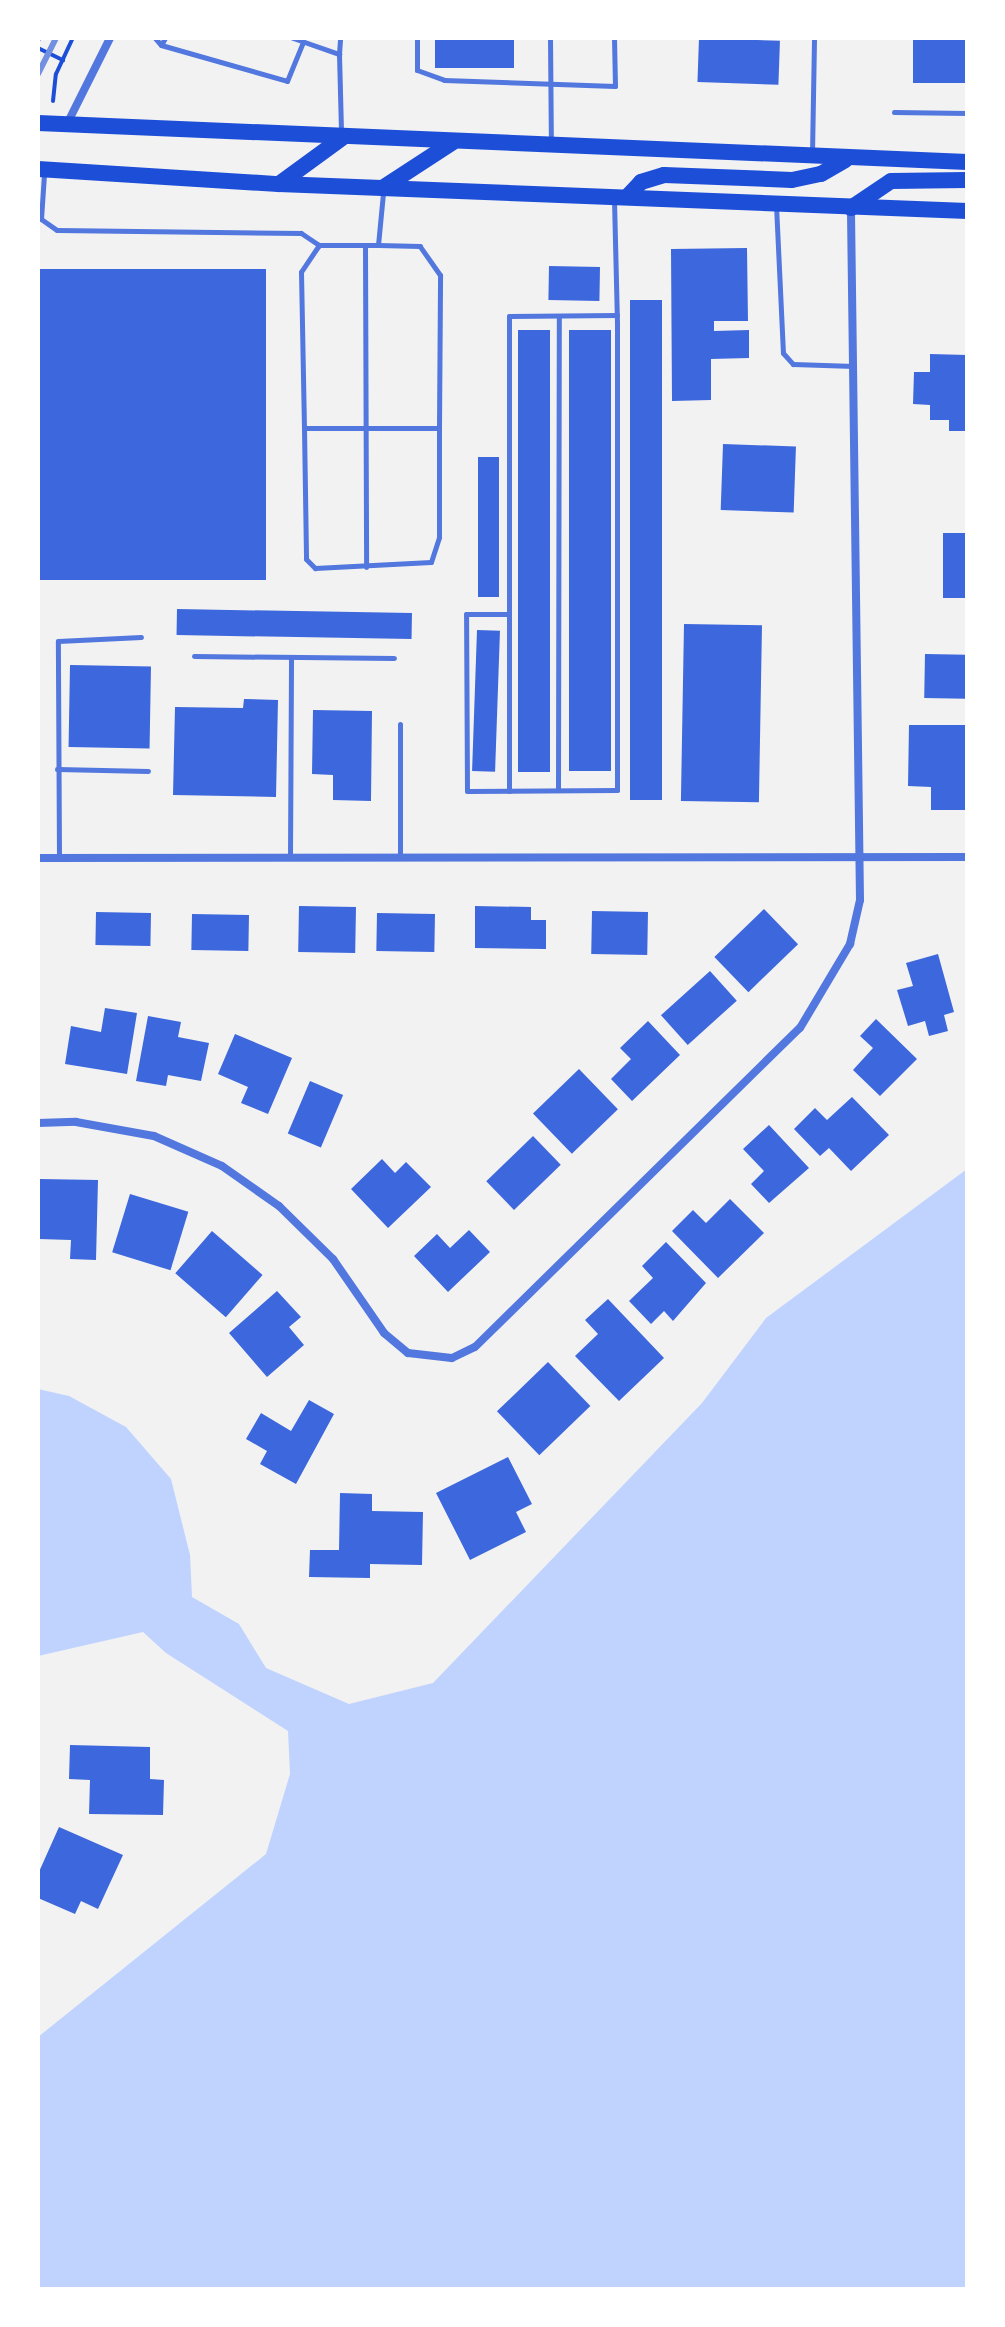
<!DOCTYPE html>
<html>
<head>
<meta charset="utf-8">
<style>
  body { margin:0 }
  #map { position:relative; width:1005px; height:2327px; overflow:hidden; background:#f2f2f2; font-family:"Public Sans",sans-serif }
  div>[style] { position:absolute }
  .water>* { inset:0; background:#bfd3fe }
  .building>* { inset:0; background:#3d67dc; transform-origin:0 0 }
  .path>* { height:4px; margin:-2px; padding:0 2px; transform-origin:2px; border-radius:2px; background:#1d4ed8 }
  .service>* { height:5px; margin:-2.5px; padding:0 2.5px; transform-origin:2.5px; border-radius:2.5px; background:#5277de }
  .minor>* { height:8px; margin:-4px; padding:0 4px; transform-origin:4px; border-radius:4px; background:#5277de }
  .primary>* { height:16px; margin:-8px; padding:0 8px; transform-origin:8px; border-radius:8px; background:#1d4ed8 }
  .rail>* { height:6px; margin:-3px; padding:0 3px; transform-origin:3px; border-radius:3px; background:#7290e2 }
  span { translate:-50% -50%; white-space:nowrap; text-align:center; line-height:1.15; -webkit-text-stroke:8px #fff; paint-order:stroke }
  .frame { position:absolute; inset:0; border:40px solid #fff; pointer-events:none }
</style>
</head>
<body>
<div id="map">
  <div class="water">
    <i style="clip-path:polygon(967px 1169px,967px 2289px,38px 2289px,38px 2037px,266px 1854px,290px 1774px,288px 1731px,166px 1653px,143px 1632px,38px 1656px,38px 1389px,69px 1396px,126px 1427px,171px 1479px,190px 1555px,192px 1597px,239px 1624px,266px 1668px,349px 1704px,433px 1683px,702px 1403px,766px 1318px)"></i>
  </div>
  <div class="building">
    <i style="left:435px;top:38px;width:79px;height:30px"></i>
    <i style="left:699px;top:38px;width:81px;height:44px;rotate:2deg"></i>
    <i style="left:913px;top:38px;width:54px;height:45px"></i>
    <i style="clip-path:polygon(747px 248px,748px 321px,714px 321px,714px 331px,749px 330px,749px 358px,711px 359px,711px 400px,672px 401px,671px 249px)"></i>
    <i style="left:549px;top:266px;width:51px;height:34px;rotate:1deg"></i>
    <i style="left:266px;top:269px;width:311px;height:228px;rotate:90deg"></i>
    <i style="left:630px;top:300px;width:32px;height:500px"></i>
    <i style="left:518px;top:330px;width:32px;height:442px"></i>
    <i style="left:569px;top:330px;width:42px;height:441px"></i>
    <i style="clip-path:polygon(930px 354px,967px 355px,967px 431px,949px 431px,949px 420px,930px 420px,930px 405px,913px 404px,914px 372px,930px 372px)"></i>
    <i style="left:723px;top:444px;width:73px;height:66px;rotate:2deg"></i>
    <i style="left:478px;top:457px;width:21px;height:140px"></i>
    <i style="left:943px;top:533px;width:24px;height:65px"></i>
    <i style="left:177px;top:609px;width:235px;height:26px;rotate:1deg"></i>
    <i style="left:684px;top:624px;width:78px;height:177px;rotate:1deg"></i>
    <i style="left:477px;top:630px;width:23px;height:141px;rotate:2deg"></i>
    <i style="left:925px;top:654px;width:42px;height:44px;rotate:1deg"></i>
    <i style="left:70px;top:665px;width:81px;height:82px;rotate:1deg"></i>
    <i style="clip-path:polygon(244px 699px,278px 700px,276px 797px,173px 795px,175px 707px,243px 708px)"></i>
    <i style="clip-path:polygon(313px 710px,372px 711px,371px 801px,333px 800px,333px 775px,312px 774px)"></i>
    <i style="clip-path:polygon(909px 725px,967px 725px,967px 810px,931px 810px,931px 787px,908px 786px)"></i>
    <i style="left:299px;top:906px;width:57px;height:46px;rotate:1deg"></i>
    <i style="clip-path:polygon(475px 906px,531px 907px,531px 920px,546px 920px,546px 949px,475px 948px)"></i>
    <i style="left:764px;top:909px;width:49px;height:69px;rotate:46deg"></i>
    <i style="left:592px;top:911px;width:56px;height:43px;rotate:1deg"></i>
    <i style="left:96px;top:912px;width:55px;height:33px;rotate:1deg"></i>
    <i style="left:377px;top:913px;width:58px;height:38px;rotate:1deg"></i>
    <i style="left:192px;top:914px;width:57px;height:36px;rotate:1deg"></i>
    <i style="clip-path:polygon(938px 954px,954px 1012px,944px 1015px,948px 1031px,929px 1036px,925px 1021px,908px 1026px,897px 990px,913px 986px,906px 963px)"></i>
    <i style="left:710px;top:971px;width:40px;height:66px;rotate:48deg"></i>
    <i style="clip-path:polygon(105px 1008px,137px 1013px,127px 1074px,65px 1064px,71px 1026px,101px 1032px)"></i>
    <i style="clip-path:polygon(148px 1016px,181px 1022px,178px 1037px,209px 1043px,201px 1081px,168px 1075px,166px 1086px,136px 1081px)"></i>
    <i style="clip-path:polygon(876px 1019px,917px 1059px,880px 1096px,853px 1070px,873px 1048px,860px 1036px)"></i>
    <i style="clip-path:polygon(648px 1021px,680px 1055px,632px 1101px,611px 1079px,631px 1059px,620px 1048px)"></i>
    <i style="clip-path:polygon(235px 1034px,292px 1058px,268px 1114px,241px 1103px,248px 1087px,218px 1074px)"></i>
    <i style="left:579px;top:1069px;width:56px;height:64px;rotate:46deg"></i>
    <i style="left:310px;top:1081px;width:36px;height:57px;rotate:23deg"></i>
    <i style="clip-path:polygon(852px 1097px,889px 1135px,851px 1171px,829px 1148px,820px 1156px,794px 1129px,815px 1108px,827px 1120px)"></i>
    <i style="clip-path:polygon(769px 1125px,809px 1168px,769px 1203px,751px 1184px,764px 1171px,743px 1149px)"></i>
    <i style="left:533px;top:1136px;width:40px;height:65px;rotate:46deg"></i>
    <i style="clip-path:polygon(382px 1159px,395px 1173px,406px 1162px,431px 1187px,388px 1228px,351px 1189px)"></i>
    <i style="clip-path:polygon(40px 1179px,98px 1180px,96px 1260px,70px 1259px,71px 1240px,39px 1239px)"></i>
    <i style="left:130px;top:1194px;width:61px;height:61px;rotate:17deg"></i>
    <i style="clip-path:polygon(730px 1199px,764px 1233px,718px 1278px,672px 1231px,693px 1210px,706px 1223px)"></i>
    <i style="clip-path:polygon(469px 1230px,490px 1252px,448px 1292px,414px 1256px,437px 1234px,450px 1248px)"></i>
    <i style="left:212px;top:1231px;width:67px;height:56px;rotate:41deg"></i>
    <i style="clip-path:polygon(666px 1242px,706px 1283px,673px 1321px,664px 1311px,651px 1324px,629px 1301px,653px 1278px,642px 1266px)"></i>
    <i style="clip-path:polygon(277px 1291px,301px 1317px,289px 1327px,304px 1345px,267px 1377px,229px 1333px)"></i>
    <i style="clip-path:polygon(608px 1299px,664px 1358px,619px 1401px,575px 1356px,598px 1334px,585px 1320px)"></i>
    <i style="left:548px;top:1362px;width:61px;height:71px;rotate:46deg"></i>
    <i style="clip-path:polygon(309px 1400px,334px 1414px,296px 1484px,260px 1464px,267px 1451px,246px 1439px,261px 1413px,291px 1431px)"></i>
    <i style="clip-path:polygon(508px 1457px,532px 1504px,516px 1512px,526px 1532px,470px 1560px,436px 1493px)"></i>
    <i style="clip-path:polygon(340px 1493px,372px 1494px,372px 1511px,423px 1512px,422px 1565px,370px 1564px,370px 1578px,309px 1577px,310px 1550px,339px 1550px)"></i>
    <i style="clip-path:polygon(70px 1745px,150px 1747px,150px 1779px,164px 1780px,163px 1815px,89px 1814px,90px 1780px,69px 1779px)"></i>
    <i style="clip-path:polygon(59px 1827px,123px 1855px,98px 1909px,81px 1901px,75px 1914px,38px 1898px,38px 1874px)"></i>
  </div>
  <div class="path">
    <i style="left:38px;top:48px;width:28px;rotate:26deg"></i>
    <i style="left:53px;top:101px;width:27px;rotate:-84deg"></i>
    <i style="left:56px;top:74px;width:40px;rotate:-65deg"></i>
  </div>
  <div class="service">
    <i style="left:155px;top:38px;width:9px;rotate:49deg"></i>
    <i style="left:165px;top:38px;width:8px;rotate:120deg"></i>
    <i style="left:161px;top:45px;width:131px;rotate:15.9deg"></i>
    <i style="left:287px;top:81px;width:42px;rotate:-67.7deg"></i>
    <i style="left:293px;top:38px;width:49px;rotate:19.2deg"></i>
    <i style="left:339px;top:54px;width:79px;rotate:88.5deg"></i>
    <i style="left:417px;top:38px;width:32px;rotate:90deg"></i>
    <i style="left:417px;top:70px;width:29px;rotate:20deg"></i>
    <i style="left:444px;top:80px;width:171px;rotate:2deg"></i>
    <i style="left:615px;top:86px;width:48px;rotate:-91.2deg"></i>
    <i style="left:550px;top:38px;width:105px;rotate:89.5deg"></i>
    <i style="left:339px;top:54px;width:16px;rotate:-86deg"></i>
    <i style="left:894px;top:112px;width:73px;rotate:0.8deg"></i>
    <i style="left:812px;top:154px;width:116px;rotate:-89deg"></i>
    <i style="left:44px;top:174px;width:45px;rotate:93.8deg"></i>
    <i style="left:41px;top:219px;width:19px;rotate:35deg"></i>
    <i style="left:57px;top:230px;width:244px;rotate:0.7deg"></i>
    <i style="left:301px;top:233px;width:22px;rotate:34deg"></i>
    <i style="left:319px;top:245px;width:59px"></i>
    <i style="left:378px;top:245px;width:52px;rotate:-84.5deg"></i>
    <i style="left:614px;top:200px;width:123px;rotate:88.6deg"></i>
    <i style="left:617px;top:323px;width:467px;rotate:90deg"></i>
    <i style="left:617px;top:790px;width:150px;rotate:179.6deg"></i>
    <i style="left:467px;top:791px;width:177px;rotate:-90.3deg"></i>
    <i style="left:466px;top:614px;width:43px"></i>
    <i style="left:509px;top:614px;width:298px;rotate:-90deg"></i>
    <i style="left:509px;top:316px;width:108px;rotate:-0.5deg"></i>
    <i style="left:776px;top:205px;width:148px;rotate:87.3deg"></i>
    <i style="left:783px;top:353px;width:15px;rotate:48deg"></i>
    <i style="left:793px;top:364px;width:61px;rotate:1.9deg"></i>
    <i style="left:319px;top:245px;width:32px;rotate:124deg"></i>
    <i style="left:301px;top:272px;width:156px;rotate:88.9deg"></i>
    <i style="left:304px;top:428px;width:135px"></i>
    <i style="left:439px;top:428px;width:153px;rotate:-89.6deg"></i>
    <i style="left:440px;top:275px;width:35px;rotate:-125deg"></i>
    <i style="left:420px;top:246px;width:42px;rotate:-178.6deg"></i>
    <i style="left:365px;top:245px;width:322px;rotate:89.8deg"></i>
    <i style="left:304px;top:428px;width:131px;rotate:89.1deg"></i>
    <i style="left:306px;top:559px;width:13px;rotate:45deg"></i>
    <i style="left:315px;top:568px;width:116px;rotate:-3deg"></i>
    <i style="left:431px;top:562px;width:26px;rotate:-72deg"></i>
    <i style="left:439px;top:537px;width:109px;rotate:-90deg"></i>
    <i style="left:509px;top:614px;width:177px;rotate:90deg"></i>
    <i style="left:194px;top:656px;width:200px;rotate:0.6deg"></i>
    <i style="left:57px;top:769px;width:91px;rotate:1.3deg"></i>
    <i style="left:558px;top:790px;width:474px;rotate:-89.9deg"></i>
    <i style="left:290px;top:857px;width:199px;rotate:-89.7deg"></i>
    <i style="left:400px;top:857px;width:133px;rotate:-90deg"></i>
    <i style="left:59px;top:858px;width:217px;rotate:-90.3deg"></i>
    <i style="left:58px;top:641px;width:83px;rotate:-2.8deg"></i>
  </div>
  <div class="minor">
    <i style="left:67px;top:124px;width:96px;rotate:-63.4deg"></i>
    <i style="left:38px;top:858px;width:929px;rotate:-0.06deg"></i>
    <i style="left:38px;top:1123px;width:38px;rotate:-2deg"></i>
    <i style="left:76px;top:1122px;width:79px;rotate:10.2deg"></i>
    <i style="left:154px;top:1136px;width:74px;rotate:23.8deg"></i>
    <i style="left:222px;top:1166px;width:70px;rotate:35.1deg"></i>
    <i style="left:279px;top:1206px;width:76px;rotate:44.5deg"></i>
    <i style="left:333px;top:1259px;width:90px;rotate:55.4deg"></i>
    <i style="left:384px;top:1333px;width:31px;rotate:40deg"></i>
    <i style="left:408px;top:1353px;width:44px;rotate:6.5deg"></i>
    <i style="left:452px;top:1358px;width:25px;rotate:-26deg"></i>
    <i style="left:475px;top:1347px;width:455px;rotate:-44.5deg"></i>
    <i style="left:800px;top:1028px;width:98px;rotate:-59.2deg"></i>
    <i style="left:850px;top:944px;width:45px;rotate:-77.2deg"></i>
    <i style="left:860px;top:900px;width:692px;rotate:-90.75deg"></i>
  </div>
  <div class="primary">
    <i style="left:38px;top:123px;width:930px;rotate:2.4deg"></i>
    <i style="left:38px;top:169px;width:241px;rotate:3.6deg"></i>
    <i style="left:279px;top:184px;width:689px;rotate:2.25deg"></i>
    <i style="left:279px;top:184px;width:78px;rotate:-36.1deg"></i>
    <i style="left:384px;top:187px;width:82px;rotate:-33.1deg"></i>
    <i style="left:628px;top:196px;width:19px;rotate:-47deg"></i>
    <i style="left:641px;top:182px;width:24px;rotate:-17deg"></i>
    <i style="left:664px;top:175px;width:128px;rotate:2.2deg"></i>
    <i style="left:792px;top:180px;width:30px;rotate:-12deg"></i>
    <i style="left:821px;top:174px;width:28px;rotate:-30deg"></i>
    <i style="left:851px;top:208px;width:48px;rotate:-34deg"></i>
    <i style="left:891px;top:181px;width:76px;rotate:-0.8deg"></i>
  </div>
  <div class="rail">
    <i style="left:38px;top:39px;width:1px;rotate:-90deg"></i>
    <i style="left:38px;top:74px;width:40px;rotate:-63.4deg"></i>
  </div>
  <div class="frame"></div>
</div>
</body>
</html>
